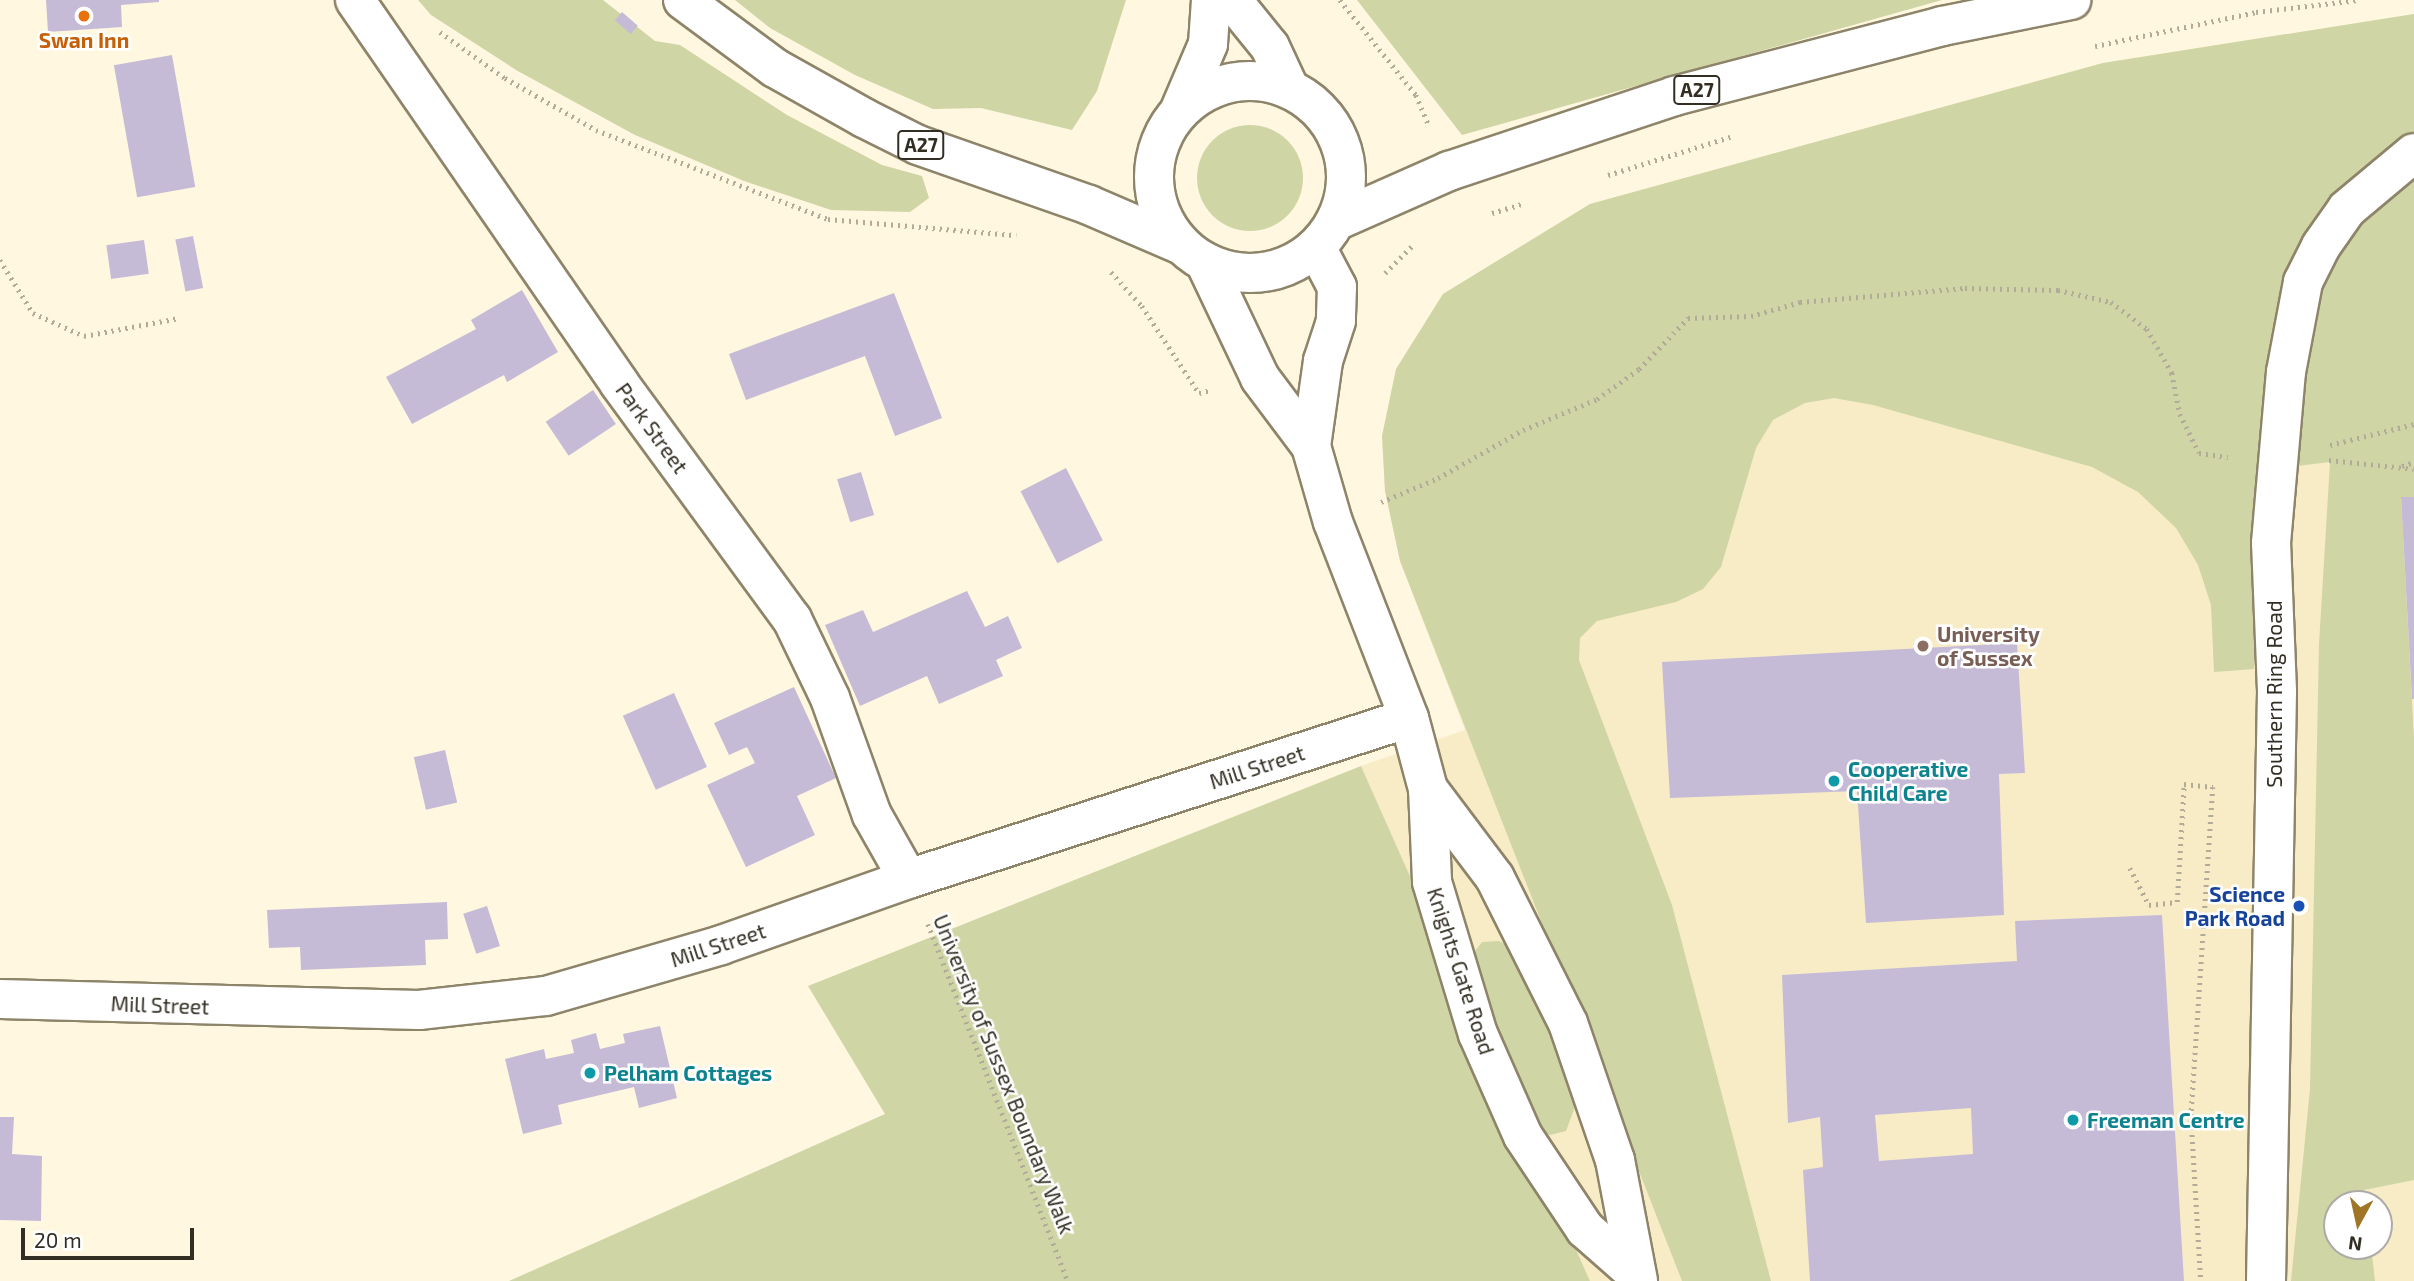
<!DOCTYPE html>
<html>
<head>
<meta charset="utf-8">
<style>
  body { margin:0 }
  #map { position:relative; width:2414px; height:1281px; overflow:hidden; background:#fff7df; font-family:"Exo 2",sans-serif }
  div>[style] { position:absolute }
  .built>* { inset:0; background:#f8ecc7 }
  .green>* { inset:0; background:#cfd5a5 }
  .round { border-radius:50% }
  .building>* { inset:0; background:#c6bbd7; transform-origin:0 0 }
  .path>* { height:4.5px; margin-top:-2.25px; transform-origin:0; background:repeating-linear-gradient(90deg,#b1ab98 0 2px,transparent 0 7px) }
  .roads { filter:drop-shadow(2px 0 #8e846a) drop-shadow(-2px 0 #8e846a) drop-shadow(0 2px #8e846a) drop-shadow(0 -2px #8e846a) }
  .minor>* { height:38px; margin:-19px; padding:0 19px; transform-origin:19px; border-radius:19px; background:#fff }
  .major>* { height:38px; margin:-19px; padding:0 19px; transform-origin:19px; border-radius:19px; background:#fff }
  .major>.ring { margin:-19px; padding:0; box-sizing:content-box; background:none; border:38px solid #fff; border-radius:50% }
  .highway>* { height:38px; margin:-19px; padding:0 19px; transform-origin:19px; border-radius:19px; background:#fff }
  .dots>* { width:19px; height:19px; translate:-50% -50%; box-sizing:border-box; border:4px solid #fff; border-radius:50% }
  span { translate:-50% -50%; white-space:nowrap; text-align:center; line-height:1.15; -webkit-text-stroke:5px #fff; paint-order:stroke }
  .shield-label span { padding:2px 5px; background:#fff; border:2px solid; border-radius:5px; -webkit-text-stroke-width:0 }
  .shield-label { font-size:19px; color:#322e23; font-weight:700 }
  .food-label { font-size:21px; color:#c56008; font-weight:700 }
  .street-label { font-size:21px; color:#322e23 }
  .education-label { font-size:21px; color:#785e54; font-weight:700 }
  .left { translate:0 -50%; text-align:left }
  .culture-label { font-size:21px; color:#0d838f; font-weight:700 }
  .transit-label { font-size:21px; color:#164399; font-weight:700 }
  .right { translate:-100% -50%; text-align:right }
  .north { position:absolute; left:2323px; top:1190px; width:70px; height:70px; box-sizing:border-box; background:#fff; border:2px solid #adaba7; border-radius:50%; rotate:188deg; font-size:19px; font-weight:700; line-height:28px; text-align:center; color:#322e23 }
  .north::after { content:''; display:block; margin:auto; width:24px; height:32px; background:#a07525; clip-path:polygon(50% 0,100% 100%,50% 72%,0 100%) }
  .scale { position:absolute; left:21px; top:1228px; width:173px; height:32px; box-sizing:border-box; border:4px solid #322e23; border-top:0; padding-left:9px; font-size:21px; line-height:24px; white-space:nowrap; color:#322e23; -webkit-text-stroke:5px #fff; paint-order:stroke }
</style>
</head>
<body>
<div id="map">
  <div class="built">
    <i style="clip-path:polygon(evenodd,2414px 14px,2414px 1281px,1590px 1281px,1361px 766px,1465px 730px,1400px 561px,1385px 491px,1382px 436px,1396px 369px,1443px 294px,1590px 204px,2103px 63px,2414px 14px,2337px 1204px,2379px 1204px,2379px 1246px,2337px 1246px,2337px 1204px)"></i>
  </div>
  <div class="green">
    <i style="clip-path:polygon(418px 0,603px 0,655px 41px,680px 45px,787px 115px,882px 165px,922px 176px,929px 198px,910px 212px,831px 210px,744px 181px,635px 135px,516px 70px,431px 15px)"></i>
    <i style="clip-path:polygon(735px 0,1126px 0,1097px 91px,1072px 130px,981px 108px,933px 109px,855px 75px,770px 28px)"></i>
    <i style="clip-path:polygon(1357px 0,1942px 0,1462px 135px)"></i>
    <i style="clip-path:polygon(2414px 14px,2414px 497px,2401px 498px,2414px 738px,2414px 1180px,2364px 1190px,2365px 1204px,2337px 1204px,2337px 1246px,2371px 1246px,2375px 1281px,2291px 1281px,2310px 1089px,2319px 644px,2330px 462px,2297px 466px,2280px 476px,2255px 508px,2254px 669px,2214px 672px,2211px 605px,2198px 565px,2176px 528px,2138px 492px,2092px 467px,1873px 405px,1834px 398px,1805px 403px,1773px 420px,1756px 448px,1721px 567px,1703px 589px,1676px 602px,1597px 621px,1580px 638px,1579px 660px,1672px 905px,1771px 1281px,1682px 1281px,1400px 561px,1385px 491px,1382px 436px,1396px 369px,1443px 294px,1590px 204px,2103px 63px)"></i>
    <i class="round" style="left:1197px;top:125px;width:106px;height:106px"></i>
    <i style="clip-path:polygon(1361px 766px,1590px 1281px,509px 1281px,885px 1114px,808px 986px)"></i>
    <i style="clip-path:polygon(1499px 941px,1515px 949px,1541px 998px,1576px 1104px,1566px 1131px,1550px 1135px,1535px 1130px,1469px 959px,1482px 942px)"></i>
  </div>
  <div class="building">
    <i style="clip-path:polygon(46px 0,159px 0,159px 2px,121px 5px,122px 27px,48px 32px)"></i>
    <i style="left:622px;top:12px;width:21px;height:11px;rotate:41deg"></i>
    <i style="left:172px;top:55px;width:134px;height:59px;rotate:80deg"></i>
    <i style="left:193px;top:236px;width:53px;height:18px;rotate:79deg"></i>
    <i style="left:144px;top:240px;width:34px;height:38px;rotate:82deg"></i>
    <i style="clip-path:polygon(522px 290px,558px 352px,507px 382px,504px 375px,412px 424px,386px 377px,476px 329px,471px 320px)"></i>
    <i style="clip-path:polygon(894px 293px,942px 418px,895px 436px,865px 356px,746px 400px,729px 354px)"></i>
    <i style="left:593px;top:390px;width:41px;height:57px;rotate:56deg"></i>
    <i style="left:1066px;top:468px;width:81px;height:51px;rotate:63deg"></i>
    <i style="left:861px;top:472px;width:45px;height:25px;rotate:73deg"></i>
    <i style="clip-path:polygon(2401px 497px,2414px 497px,2414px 699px,2412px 699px)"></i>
    <i style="clip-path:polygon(967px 591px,985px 627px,1008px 616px,1022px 648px,996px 660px,1003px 676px,939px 704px,927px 676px,860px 706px,825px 625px,863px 610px,873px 632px)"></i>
    <i style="clip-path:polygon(2017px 643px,2025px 773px,1999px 774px,2004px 915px,1866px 923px,1857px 791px,1670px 798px,1662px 662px)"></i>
    <i style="clip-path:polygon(794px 687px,836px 778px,797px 796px,815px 835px,746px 867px,707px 785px,755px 763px,747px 747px,729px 755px,714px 723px)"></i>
    <i style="left:674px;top:693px;width:81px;height:56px;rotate:66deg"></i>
    <i style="left:445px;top:750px;width:54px;height:32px;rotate:77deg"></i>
    <i style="clip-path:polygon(447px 902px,448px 939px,425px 940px,426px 965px,301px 970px,300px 947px,269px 948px,267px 910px)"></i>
    <i style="left:487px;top:906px;width:42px;height:25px;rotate:72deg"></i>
    <i style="clip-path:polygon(evenodd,2162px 915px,2184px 1281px,1810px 1281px,1803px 1170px,1823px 1167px,1820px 1117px,1788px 1123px,1782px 975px,2017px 961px,2015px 921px,2162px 915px,1971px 1108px,1973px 1154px,1879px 1161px,1875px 1115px,1971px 1108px)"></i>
    <i style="clip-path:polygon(660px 1026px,677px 1098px,639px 1108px,634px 1087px,558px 1105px,562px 1124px,523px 1134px,505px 1059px,544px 1049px,546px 1059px,574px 1053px,571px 1040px,596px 1033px,600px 1049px,625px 1043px,623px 1034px)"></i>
    <i style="clip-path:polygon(0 1117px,14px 1117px,12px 1154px,42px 1156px,41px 1221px,0 1220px)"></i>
  </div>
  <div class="path">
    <i style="left:1340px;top:0;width:122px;rotate:51.3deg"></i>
    <i style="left:1416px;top:95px;width:34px;rotate:67deg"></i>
    <i style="left:440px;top:32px;width:80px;rotate:35.3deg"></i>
    <i style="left:505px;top:78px;width:105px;rotate:29.7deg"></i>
    <i style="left:596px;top:130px;width:248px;rotate:21deg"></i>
    <i style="left:828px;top:219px;width:189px;rotate:4.9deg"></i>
    <i style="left:2095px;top:46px;width:165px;rotate:-11.9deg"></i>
    <i style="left:2256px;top:12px;width:103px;rotate:-6.7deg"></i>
    <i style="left:1608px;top:175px;width:128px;rotate:-17.3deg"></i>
    <i style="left:1492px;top:213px;width:34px;rotate:-17deg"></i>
    <i style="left:0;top:260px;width:62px;rotate:58.1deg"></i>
    <i style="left:33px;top:313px;width:56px;rotate:24.3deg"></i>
    <i style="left:84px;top:336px;width:97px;rotate:-10.7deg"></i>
    <i style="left:1111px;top:272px;width:46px;rotate:47.6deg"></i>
    <i style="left:1142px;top:306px;width:104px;rotate:56.8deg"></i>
    <i style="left:1199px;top:393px;width:12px;rotate:-14deg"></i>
    <i style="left:1385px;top:273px;width:40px;rotate:-45deg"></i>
    <i style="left:2330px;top:445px;width:87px;rotate:-14deg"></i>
    <i style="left:2329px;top:460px;width:85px;rotate:6deg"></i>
    <i style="left:2402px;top:466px;width:13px;rotate:-18deg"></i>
    <i style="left:1381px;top:502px;width:62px;rotate:-22.8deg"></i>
    <i style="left:1438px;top:478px;width:98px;rotate:-29.5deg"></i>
    <i style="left:1523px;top:430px;width:80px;rotate:-22.7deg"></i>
    <i style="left:1597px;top:399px;width:52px;rotate:-35.5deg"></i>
    <i style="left:1639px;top:369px;width:71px;rotate:-46.1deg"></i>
    <i style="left:1688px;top:318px;width:63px;rotate:-1.8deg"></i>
    <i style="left:1751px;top:316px;width:51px;rotate:-15.9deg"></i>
    <i style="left:1800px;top:302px;width:166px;rotate:-4.8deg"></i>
    <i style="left:1965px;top:288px;width:93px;rotate:1.2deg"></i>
    <i style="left:2058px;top:290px;width:54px;rotate:12.8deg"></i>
    <i style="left:2111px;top:302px;width:45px;rotate:36.9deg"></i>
    <i style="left:2147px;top:329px;width:51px;rotate:60.4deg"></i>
    <i style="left:2172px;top:373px;width:42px;rotate:79deg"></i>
    <i style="left:2180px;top:414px;width:43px;rotate:64deg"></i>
    <i style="left:2199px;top:453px;width:29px;rotate:8deg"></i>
    <i style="left:2130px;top:868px;width:42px;rotate:62.8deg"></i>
    <i style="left:2149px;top:905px;width:28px;rotate:-6deg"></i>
    <i style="left:2177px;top:902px;width:118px;rotate:-86.6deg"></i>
    <i style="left:2184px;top:784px;width:29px;rotate:6deg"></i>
    <i style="left:2213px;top:787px;width:328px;rotate:93.8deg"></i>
    <i style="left:2191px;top:1114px;width:167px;rotate:86.6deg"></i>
    <i style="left:928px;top:924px;width:383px;rotate:68.6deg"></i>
  </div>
  <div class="roads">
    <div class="minor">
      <i style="left:355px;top:0;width:465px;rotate:55.4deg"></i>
      <i style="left:619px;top:383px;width:293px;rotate:53.8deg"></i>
      <i style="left:792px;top:619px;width:88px;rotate:64.3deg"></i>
      <i style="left:830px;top:698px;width:124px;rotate:70.3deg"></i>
      <i style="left:872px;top:815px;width:73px;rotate:60.6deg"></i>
      <i style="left:1316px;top:247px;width:45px;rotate:62.3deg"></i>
      <i style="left:1337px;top:287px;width:34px;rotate:92deg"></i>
      <i style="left:1336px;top:321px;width:42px;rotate:108deg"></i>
      <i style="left:1323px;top:361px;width:86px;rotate:98deg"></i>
      <i style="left:1311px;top:446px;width:79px;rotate:73.9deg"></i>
      <i style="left:1333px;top:522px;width:210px;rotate:68.8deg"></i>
      <i style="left:1409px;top:718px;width:73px;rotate:75deg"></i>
      <i style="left:1428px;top:789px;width:93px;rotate:87.5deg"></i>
      <i style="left:1432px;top:882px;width:159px;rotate:73.2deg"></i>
      <i style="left:1478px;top:1034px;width:111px;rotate:66.2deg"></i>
      <i style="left:1523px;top:1136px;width:112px;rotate:56.3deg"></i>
      <i style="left:1585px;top:1229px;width:67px;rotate:41.3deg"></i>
      <i style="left:1205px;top:262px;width:128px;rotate:64.6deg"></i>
      <i style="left:1260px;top:378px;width:85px;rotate:53.1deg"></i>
      <i style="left:1428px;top:789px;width:111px;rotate:53deg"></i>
      <i style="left:1495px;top:878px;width:162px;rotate:63.3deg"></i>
      <i style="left:1568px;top:1023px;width:145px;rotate:71.1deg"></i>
      <i style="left:1615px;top:1160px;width:123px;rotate:79.2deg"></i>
      <i style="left:0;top:999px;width:419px;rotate:1.5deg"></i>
      <i style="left:419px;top:1010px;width:128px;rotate:-6.3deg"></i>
      <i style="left:546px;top:996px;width:182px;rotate:-16.2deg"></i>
      <i style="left:721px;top:945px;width:198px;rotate:-19.4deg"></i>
      <i style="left:908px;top:879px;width:526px;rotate:-17.82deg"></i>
      <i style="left:2266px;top:1281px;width:590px;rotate:-88.93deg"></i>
      <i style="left:2277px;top:691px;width:148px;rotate:-92.3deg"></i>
      <i style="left:2271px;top:543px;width:172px;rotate:-85deg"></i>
      <i style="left:2286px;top:372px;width:92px;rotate:-79.3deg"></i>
      <i style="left:2303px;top:282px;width:40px;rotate:-63.4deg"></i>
      <i style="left:2321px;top:246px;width:45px;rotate:-54.9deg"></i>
      <i style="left:2347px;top:209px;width:87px;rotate:-39.9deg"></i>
    </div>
    <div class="major">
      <i style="left:1232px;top:0;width:60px;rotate:51deg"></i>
      <i style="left:1270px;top:47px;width:45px;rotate:65.1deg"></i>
      <i class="ring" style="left:1154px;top:81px;width:154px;height:154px"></i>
      <i style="left:1179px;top:112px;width:74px;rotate:-66.9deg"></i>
      <i style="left:1208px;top:44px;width:44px;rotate:-86.1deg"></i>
    </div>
    <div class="highway">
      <i style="left:683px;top:0;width:114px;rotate:36.5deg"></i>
      <i style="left:775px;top:68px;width:102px;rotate:29.3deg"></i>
      <i style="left:864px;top:118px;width:60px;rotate:26.6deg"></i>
      <i style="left:918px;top:145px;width:181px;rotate:19.3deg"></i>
      <i style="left:1089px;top:205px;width:101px;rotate:23.3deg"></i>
      <i style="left:1336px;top:221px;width:124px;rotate:-23.9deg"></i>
      <i style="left:1449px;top:171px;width:237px;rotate:-18.4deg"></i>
      <i style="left:1674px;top:96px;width:277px;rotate:-14.6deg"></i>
      <i style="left:1942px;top:26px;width:132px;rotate:-11.4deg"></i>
    </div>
  </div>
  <div class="dots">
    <i style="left:84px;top:16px;background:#e8710a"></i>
    <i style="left:1923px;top:646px;background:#8d6e63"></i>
    <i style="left:1834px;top:781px;background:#0f9aa8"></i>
    <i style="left:2299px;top:906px;background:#1a4fb4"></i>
    <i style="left:590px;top:1073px;background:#0f9aa8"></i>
    <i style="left:2073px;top:1120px;background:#0f9aa8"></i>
  </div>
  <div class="shield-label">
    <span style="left:1697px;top:90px">A27</span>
    <span style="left:921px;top:145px">A27</span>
  </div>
  <div class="food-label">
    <span style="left:84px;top:40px">Swan Inn</span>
  </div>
  <div class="street-label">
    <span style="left:652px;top:428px;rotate:54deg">Park Street</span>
    <span style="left:2274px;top:694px;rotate:-90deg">Southern Ring Road</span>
    <span style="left:1257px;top:767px;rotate:-18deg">Mill Street</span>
    <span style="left:718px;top:945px;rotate:-18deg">Mill Street</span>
    <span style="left:1461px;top:971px;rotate:72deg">Knights Gate Road</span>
    <span style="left:160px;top:1005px;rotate:2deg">Mill Street</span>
    <span style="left:1004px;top:1074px;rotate:68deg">University of Sussex Boundary Walk</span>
  </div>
  <div class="education-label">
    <span class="left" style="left:1937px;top:646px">University<br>of Sussex</span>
  </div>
  <div class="culture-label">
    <span class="left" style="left:1848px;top:781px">Cooperative<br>Child Care</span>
    <span class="left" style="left:604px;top:1073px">Pelham Cottages</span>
    <span class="left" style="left:2087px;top:1120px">Freeman Centre</span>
  </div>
  <div class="transit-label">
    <span class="right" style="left:2285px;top:906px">Science<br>Park Road</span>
  </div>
  <div class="north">N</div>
  <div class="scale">20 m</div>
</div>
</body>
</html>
